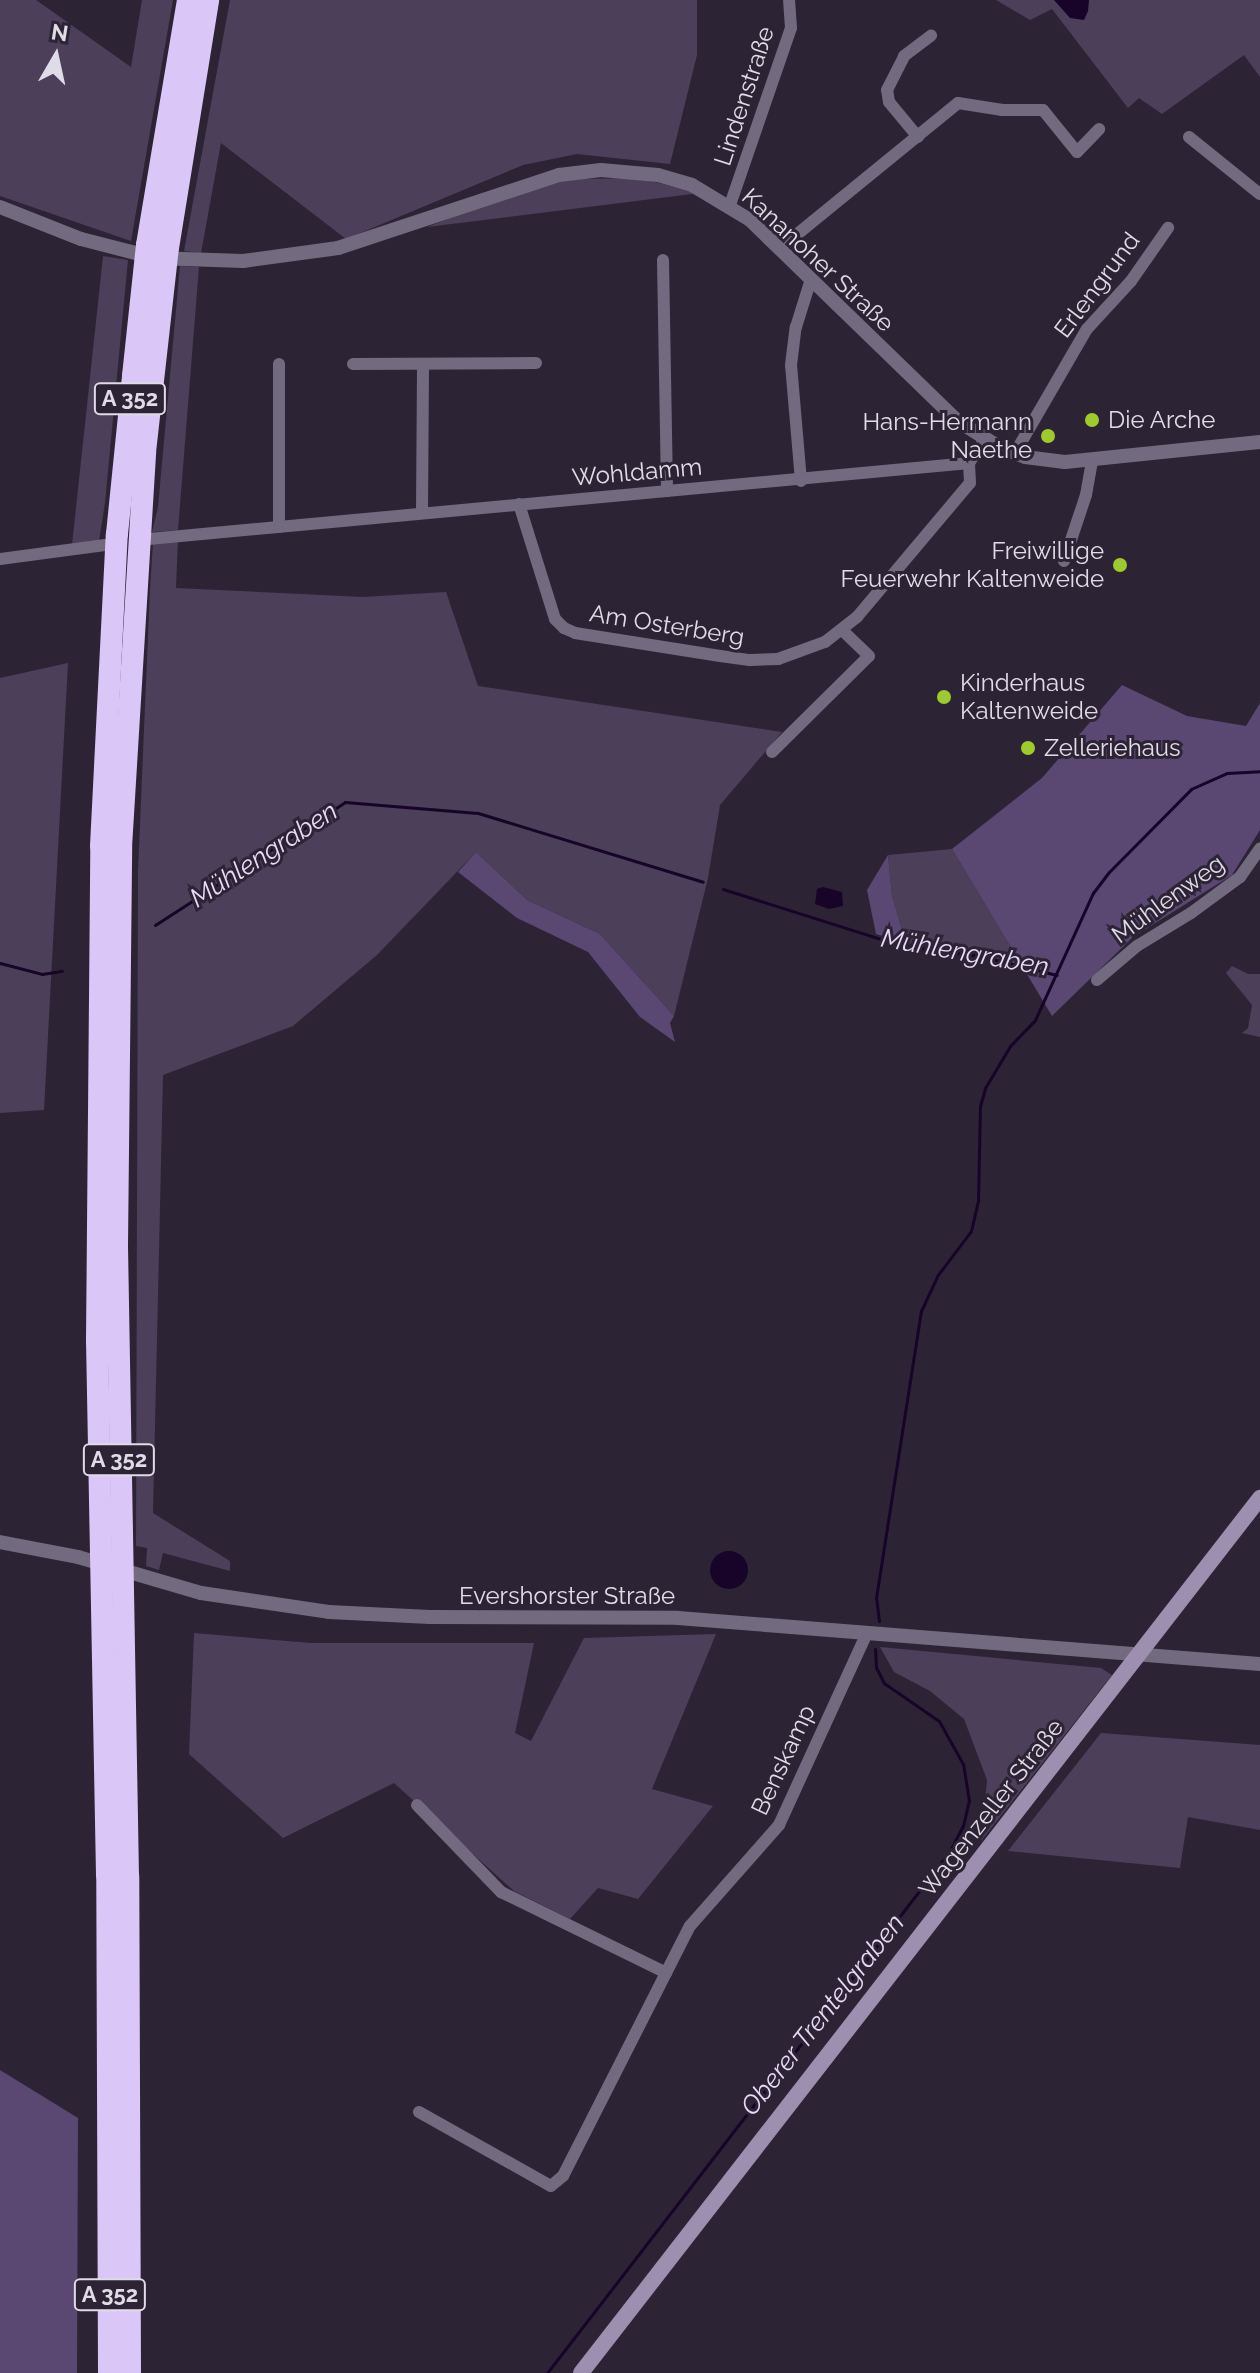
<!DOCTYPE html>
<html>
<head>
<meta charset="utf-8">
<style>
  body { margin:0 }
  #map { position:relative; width:1260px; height:2373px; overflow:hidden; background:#2c2435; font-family:Raleway,sans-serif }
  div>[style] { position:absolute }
  .green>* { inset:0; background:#4b3f5a }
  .forest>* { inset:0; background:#5a4772 }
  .water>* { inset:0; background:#170428 }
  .round { border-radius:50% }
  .stream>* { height:3px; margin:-1.5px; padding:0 1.5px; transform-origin:1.5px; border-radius:1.5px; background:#170428 }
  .minor>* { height:12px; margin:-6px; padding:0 6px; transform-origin:6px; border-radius:6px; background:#726a7e }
  .tertiary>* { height:14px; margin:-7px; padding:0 7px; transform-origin:7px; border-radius:7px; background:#726a7e }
  .secondary>* { height:16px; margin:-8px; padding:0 8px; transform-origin:8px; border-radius:8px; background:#9d8faf }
  .motorway>* { height:22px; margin:-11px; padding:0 11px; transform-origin:11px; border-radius:11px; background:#dbc6f8 }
  .dots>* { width:22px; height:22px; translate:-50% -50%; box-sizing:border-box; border:4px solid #2c2435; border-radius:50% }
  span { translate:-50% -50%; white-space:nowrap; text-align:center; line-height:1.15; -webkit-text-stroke:6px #2c2435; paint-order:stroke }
  .shield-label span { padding:2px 6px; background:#2c2435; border:2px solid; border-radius:6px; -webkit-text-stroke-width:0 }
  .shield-label { font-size:22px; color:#e0dce7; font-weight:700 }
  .street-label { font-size:24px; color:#e0dce7 }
  .poi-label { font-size:24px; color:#e0dce7 }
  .left { translate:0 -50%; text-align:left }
  .right { translate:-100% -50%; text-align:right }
  .water-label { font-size:26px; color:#e6daf7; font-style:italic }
  .north { position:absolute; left:16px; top:16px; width:80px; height:80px; -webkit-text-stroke:6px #2c2435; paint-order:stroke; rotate:9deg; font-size:22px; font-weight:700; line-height:32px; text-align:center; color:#e0dce7 }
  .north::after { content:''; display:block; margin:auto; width:28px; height:36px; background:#e0dce7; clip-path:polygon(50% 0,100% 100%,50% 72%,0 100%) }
</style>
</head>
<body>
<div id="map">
  <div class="green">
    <i style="clip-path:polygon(0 0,36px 0,131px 67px,142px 0,173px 0,131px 241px,0 196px)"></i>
    <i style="clip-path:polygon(230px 0,697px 0,697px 55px,670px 164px,577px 154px,523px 165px,346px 239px,221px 143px,201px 253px,184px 251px)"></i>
    <i style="clip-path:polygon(996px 0,1260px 0,1260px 77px,1244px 55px,1162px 114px,1139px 98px,1128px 108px,1052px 9px,1030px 20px)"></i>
    <i style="clip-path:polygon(638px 178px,700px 193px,427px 227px,526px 189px,572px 179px)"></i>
    <i style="clip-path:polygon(103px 256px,128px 260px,105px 503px,99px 541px,72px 545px)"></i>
    <i style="clip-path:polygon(180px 266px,199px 267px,178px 530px,152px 532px,158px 507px)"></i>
    <i style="clip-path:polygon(178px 540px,176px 588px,363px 597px,446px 592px,478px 686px,782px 732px,720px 805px,708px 878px,674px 1016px,600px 934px,527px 900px,476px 852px,377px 955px,293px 1026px,163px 1075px,153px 1513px,230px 1561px,230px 1571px,163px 1553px,159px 1570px,146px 1566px,147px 1548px,136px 1546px,138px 871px,150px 589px,153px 542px)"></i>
    <i style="clip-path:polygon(68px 663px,44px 1110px,0 1113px,0 678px)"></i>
    <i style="clip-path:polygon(952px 849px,1025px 971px,980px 953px,906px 943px,892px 896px,888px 855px)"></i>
    <i style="clip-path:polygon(1232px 966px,1248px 974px,1260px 974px,1260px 1037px,1242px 1033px,1248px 1028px,1252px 1005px,1226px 973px)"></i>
    <i style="clip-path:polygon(194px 1633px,311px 1643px,534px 1643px,515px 1733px,531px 1741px,584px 1638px,716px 1634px,652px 1789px,713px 1806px,638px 1899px,598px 1888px,570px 1919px,514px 1891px,394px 1783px,283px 1838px,189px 1754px)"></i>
    <i style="clip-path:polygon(880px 1647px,1101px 1668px,1112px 1675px,981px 1841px,987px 1780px,964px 1719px,930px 1691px,894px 1672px)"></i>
    <i style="clip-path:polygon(1101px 1733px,1260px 1745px,1260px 1830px,1188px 1817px,1180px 1868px,1008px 1851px)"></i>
  </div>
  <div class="forest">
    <i style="clip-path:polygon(1122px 685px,1187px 716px,1246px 726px,1260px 703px,1260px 830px,1232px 875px,1133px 937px,1052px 1016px,952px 849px,1042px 778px)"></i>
    <i style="clip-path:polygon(476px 852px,527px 900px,600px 934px,674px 1016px,670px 1023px,675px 1042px,640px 1017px,588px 952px,517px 918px,458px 872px)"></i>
    <i style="clip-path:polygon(888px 855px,892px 896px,906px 943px,876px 934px,867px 890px)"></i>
    <i style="clip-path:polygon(0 2070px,78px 2118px,77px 2373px,0 2373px)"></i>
  </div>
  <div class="water">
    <i style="clip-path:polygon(1054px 0,1089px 0,1088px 11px,1084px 20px,1070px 18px)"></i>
    <i style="clip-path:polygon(823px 887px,842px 892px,843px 906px,829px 909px,815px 904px,817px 889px)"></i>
    <i class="round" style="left:710px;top:1551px;width:38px;height:38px"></i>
  </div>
  <div class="stream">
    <i style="left:723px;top:889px;width:189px;rotate:17.6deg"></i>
    <i style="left:903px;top:946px;width:78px;rotate:7.4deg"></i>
    <i style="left:980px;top:956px;width:79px;rotate:13.9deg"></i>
    <i style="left:155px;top:925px;width:226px;rotate:-32.9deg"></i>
    <i style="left:345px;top:802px;width:133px;rotate:4.7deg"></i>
    <i style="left:478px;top:813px;width:235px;rotate:17deg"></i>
    <i style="left:0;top:963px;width:43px;rotate:14.7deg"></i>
    <i style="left:42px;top:974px;width:20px;rotate:-9deg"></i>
    <i style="left:879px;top:1621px;width:23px;rotate:-97deg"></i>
    <i style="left:876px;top:1598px;width:291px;rotate:-81.1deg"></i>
    <i style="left:921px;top:1311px;width:38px;rotate:-65deg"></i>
    <i style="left:937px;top:1276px;width:56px;rotate:-52.9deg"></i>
    <i style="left:971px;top:1231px;width:32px;rotate:-77deg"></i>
    <i style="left:978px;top:1200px;width:94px;rotate:-88.8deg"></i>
    <i style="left:980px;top:1106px;width:19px;rotate:-74deg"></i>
    <i style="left:985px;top:1088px;width:49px;rotate:-59.2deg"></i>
    <i style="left:1010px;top:1046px;width:36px;rotate:-46deg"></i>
    <i style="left:1035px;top:1020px;width:140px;rotate:-65.5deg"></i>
    <i style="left:1093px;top:893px;width:26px;rotate:-53deg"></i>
    <i style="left:1109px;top:872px;width:117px;rotate:-45.3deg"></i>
    <i style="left:1191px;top:789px;width:39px;rotate:-24deg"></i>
    <i style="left:1227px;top:773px;width:33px;rotate:-3deg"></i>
    <i style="left:547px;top:2373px;width:659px;rotate:-52.33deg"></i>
    <i style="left:950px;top:1851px;width:28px;rotate:-63deg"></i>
    <i style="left:963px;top:1826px;width:26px;rotate:-77deg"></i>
    <i style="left:969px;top:1801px;width:37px;rotate:-99deg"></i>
    <i style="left:963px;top:1764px;width:49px;rotate:-119.2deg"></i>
    <i style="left:939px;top:1721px;width:67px;rotate:-145.4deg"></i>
    <i style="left:884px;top:1683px;width:18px;rotate:-117deg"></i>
    <i style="left:876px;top:1667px;width:18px;rotate:-93deg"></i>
  </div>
  <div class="minor">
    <i style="left:918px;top:137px;width:45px;rotate:-129.6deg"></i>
    <i style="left:889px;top:102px;width:12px;rotate:-99deg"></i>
    <i style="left:887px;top:90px;width:38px;rotate:-63deg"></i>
    <i style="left:904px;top:56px;width:34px;rotate:-37deg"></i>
    <i style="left:1189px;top:137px;width:91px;rotate:38.8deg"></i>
    <i style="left:730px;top:205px;width:187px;rotate:-71deg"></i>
    <i style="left:791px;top:28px;width:28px;rotate:-94deg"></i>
    <i style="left:779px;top:249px;width:231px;rotate:-39.2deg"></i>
    <i style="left:958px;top:103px;width:45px;rotate:9deg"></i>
    <i style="left:1002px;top:110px;width:41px"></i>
    <i style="left:1043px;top:110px;width:54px;rotate:51deg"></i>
    <i style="left:1077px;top:152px;width:32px;rotate:-46deg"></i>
    <i style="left:663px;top:260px;width:231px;rotate:89deg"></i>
    <i style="left:353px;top:364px;width:183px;rotate:-0.3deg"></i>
    <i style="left:1015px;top:453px;width:143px;rotate:-59.9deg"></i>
    <i style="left:1087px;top:329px;width:65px;rotate:-47.5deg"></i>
    <i style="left:1131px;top:281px;width:65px;rotate:-55.1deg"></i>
    <i style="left:969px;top:463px;width:29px;rotate:-56deg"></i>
    <i style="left:801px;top:481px;width:116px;rotate:-94.9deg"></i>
    <i style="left:791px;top:365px;width:38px;rotate:-83deg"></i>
    <i style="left:796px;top:327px;width:50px;rotate:-72.6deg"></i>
    <i style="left:519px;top:504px;width:121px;rotate:72.6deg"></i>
    <i style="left:555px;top:619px;width:13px;rotate:45deg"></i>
    <i style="left:564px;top:628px;width:12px;rotate:24deg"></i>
    <i style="left:575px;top:633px;width:147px;rotate:9deg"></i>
    <i style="left:720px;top:656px;width:30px;rotate:8deg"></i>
    <i style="left:750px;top:660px;width:28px;rotate:-2deg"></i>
    <i style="left:778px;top:659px;width:50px;rotate:-19.9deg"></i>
    <i style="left:825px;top:642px;width:41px;rotate:-38deg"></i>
    <i style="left:857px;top:617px;width:175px;rotate:-49.9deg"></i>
    <i style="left:970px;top:483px;width:20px;rotate:-93deg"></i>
    <i style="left:422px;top:513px;width:147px;rotate:-89.6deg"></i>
    <i style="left:279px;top:527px;width:163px;rotate:-90deg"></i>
    <i style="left:138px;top:540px;width:835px;rotate:-5.29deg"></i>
    <i style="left:0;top:559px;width:121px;rotate:-7.6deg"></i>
    <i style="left:1064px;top:561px;width:70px;rotate:-71.6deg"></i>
    <i style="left:1086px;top:495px;width:35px;rotate:-80deg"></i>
    <i style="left:772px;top:752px;width:136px;rotate:-44.7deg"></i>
    <i style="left:869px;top:656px;width:36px;rotate:-136deg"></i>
    <i style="left:1097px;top:980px;width:52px;rotate:-40.4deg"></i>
    <i style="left:1137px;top:946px;width:63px;rotate:-31.4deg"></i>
    <i style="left:1191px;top:913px;width:61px;rotate:-36.3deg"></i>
    <i style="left:1240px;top:877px;width:35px;rotate:-55deg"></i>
    <i style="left:417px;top:1805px;width:121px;rotate:46deg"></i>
    <i style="left:501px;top:1892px;width:184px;rotate:26.1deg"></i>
    <i style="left:419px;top:2112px;width:151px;rotate:29.3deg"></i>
    <i style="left:551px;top:2186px;width:16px;rotate:-40deg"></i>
    <i style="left:563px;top:2176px;width:280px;rotate:-63.1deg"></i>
    <i style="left:690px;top:1926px;width:135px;rotate:-48.6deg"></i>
    <i style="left:779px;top:1825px;width:211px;rotate:-65.4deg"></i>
  </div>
  <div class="tertiary">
    <i style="left:0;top:207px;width:87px;rotate:21.6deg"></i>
    <i style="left:81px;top:239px;width:76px;rotate:14.4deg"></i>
    <i style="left:155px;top:258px;width:88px;rotate:2deg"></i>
    <i style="left:243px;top:261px;width:96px;rotate:-7.8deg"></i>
    <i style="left:338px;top:248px;width:233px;rotate:-18.3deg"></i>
    <i style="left:559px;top:175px;width:42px;rotate:-6.8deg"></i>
    <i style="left:601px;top:170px;width:57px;rotate:5deg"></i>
    <i style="left:658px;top:175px;width:35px;rotate:16deg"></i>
    <i style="left:692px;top:185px;width:68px;rotate:31.1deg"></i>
    <i style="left:750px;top:220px;width:286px;rotate:44.1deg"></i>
    <i style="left:955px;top:419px;width:52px;rotate:32.5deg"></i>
    <i style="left:999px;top:447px;width:28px;rotate:21deg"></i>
    <i style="left:1025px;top:457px;width:40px;rotate:7.1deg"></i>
    <i style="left:1065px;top:462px;width:196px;rotate:-5.9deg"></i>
    <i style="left:0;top:1542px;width:79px;rotate:10.9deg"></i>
    <i style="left:78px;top:1557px;width:128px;rotate:16.3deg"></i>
    <i style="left:201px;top:1593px;width:129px;rotate:8.4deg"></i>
    <i style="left:329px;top:1612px;width:101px;rotate:2.8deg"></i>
    <i style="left:430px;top:1617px;width:248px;rotate:0.2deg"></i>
    <i style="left:678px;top:1618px;width:584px;rotate:4.52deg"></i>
  </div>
  <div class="secondary">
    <i style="left:581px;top:2373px;width:1108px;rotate:-52.19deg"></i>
  </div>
  <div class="motorway">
    <i style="left:109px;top:2373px;width:498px;rotate:-90.2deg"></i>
    <i style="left:107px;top:1875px;width:534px;rotate:-91.07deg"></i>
    <i style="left:97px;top:1341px;width:495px;rotate:-89.5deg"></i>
    <i style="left:101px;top:846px;width:312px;rotate:-87.1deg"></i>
    <i style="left:117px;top:534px;width:159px;rotate:-84.2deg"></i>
    <i style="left:133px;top:376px;width:132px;rotate:-83.9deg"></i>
    <i style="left:147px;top:245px;width:248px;rotate:-80.5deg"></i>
    <i style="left:130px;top:2373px;width:496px;rotate:-90.2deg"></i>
    <i style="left:128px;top:1877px;width:631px;rotate:-91deg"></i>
    <i style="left:117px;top:1246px;width:399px;rotate:-89.4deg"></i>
    <i style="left:121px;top:847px;width:396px;rotate:-86.5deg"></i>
    <i style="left:145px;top:452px;width:205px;rotate:-83.6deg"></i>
    <i style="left:168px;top:248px;width:251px;rotate:-80.8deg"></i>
  </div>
  <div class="dots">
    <i style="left:1092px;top:420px;background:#9fca2d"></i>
    <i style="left:1048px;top:436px;background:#9fca2d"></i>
    <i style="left:1120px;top:565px;background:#9fca2d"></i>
    <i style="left:944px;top:697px;background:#9fca2d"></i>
    <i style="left:1028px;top:748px;background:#9fca2d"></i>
  </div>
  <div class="shield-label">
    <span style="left:130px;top:399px">A 352</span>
    <span style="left:119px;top:1460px">A 352</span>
    <span style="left:110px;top:2295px">A 352</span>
  </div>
  <div class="street-label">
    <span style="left:744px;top:96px;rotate:-72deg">Lindenstraße</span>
    <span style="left:818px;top:260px;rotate:43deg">Kananoher Straße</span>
    <span style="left:1097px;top:285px;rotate:-53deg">Erlengrund</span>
    <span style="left:637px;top:472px;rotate:-5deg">Wohldamm</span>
    <span style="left:667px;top:625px;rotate:9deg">Am Osterberg</span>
    <span style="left:1168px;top:899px;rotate:-36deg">Mühlenweg</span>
    <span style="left:567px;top:1596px">Evershorster Straße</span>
    <span style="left:783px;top:1760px;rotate:-65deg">Benskamp</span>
    <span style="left:991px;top:1808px;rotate:-52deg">Wagenzeller Straße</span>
  </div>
  <div class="poi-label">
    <span class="left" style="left:1108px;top:420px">Die Arche</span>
    <span class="right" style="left:1032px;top:436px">Hans-Hermann<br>Naethe</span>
    <span class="right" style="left:1104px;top:565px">Freiwillige<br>Feuerwehr Kaltenweide</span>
    <span class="left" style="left:960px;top:697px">Kinderhaus<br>Kaltenweide</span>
    <span class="left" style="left:1044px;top:748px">Zelleriehaus</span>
  </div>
  <div class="water-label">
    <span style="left:264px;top:855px;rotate:-33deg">Mühlengraben</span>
    <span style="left:965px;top:953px;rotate:10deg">Mühlengraben</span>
    <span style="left:823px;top:2015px;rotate:-52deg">Oberer Trentelgraben</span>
  </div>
  <div class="north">N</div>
</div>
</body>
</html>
